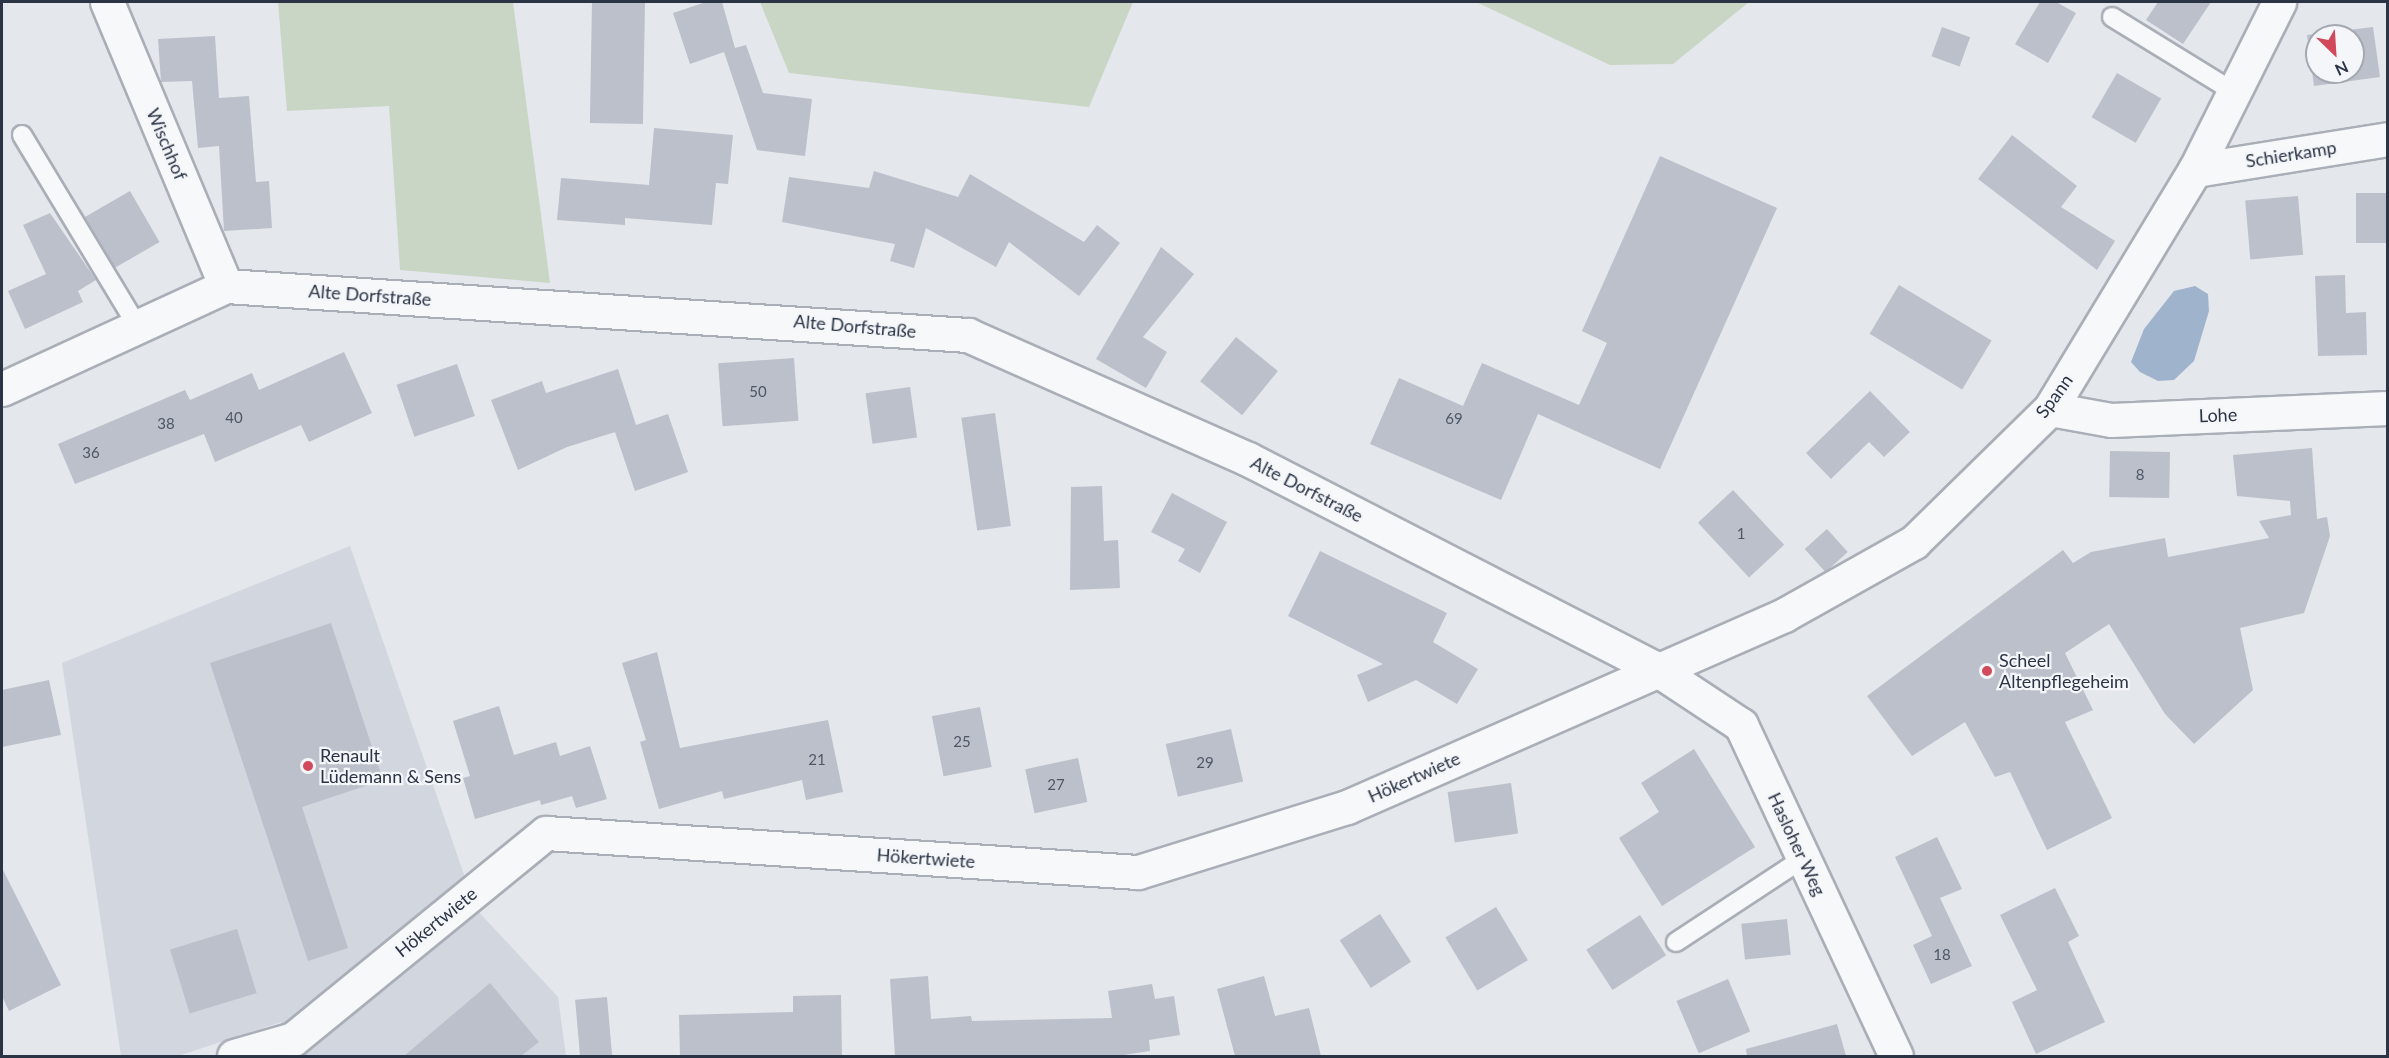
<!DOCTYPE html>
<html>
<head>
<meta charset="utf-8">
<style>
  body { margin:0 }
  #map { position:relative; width:2389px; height:1058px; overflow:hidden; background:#e4e7ec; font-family:Lato,sans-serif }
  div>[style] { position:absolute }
  .built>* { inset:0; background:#d2d6de }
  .green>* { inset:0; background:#c9d6c5 }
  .water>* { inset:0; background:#9fb4cc }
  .building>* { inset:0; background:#bbc0ca; transform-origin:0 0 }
  .roads { filter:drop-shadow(2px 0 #a9aeb7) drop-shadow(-2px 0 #a9aeb7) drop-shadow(0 2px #a9aeb7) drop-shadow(0 -2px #a9aeb7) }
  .service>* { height:18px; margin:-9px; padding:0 9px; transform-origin:9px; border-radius:9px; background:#f7f8fa }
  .minor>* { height:33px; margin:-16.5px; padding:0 16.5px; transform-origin:16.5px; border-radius:16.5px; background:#f7f8fa }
  .dots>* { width:16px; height:16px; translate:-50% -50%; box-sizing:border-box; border:3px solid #f4f6f9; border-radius:50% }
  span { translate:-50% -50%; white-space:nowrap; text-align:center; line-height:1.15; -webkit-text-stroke:4.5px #f4f6f9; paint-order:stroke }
  .number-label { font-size:15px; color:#4f5766 }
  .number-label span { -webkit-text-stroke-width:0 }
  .street-label { font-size:18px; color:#2b3445 }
  .poi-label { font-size:18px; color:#2b3445 }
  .left { translate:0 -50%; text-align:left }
  .frame { position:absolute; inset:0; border:3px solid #2b3445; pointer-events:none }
  .north { position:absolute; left:2305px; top:24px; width:60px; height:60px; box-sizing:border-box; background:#f4f6f9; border:2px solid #a4a8b1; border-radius:50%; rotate:155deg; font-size:16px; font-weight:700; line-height:24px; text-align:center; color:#2b3445 }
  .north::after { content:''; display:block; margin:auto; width:21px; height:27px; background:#d1495b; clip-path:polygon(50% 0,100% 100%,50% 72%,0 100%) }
</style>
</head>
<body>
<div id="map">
  <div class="built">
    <i style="clip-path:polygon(350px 546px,476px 909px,558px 997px,566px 1056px,293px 1056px,281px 1022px,178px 1056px,121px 1056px,62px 663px)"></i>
  </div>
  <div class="green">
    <i style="clip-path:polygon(278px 2px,513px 2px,550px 283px,400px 270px,389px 106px,287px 111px)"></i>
    <i style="clip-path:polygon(760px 2px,1133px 2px,1089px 107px,789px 73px)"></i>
    <i style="clip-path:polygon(1476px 2px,1749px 2px,1673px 64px,1610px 65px)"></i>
  </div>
  <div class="water">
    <i style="clip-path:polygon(2195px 286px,2208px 294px,2209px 311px,2194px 361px,2174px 380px,2158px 381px,2140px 372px,2131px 362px,2144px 329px,2174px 291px)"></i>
  </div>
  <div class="building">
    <i style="left:592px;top:2px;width:53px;height:121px;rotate:1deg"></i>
    <i style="clip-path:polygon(706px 2px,722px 2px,735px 48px,746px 45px,763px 93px,812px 99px,805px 156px,757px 150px,724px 52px,690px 64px,673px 13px)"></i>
    <i style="clip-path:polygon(2040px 2px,2056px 2px,2076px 13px,2048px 63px,2015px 44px)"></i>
    <i style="clip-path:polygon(2158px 2px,2211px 2px,2183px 44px,2146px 20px)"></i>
    <i style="left:1942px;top:27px;width:30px;height:31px;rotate:20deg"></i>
    <i style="clip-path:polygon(evenodd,2373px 27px,2380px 77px,2314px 86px,2307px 35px,2373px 27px,2317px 36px,2353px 36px,2353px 72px,2317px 72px,2317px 36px)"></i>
    <i style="clip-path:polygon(215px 36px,219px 98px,249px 96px,256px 182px,269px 181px,272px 228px,224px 231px,219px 146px,198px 148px,192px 81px,161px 82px,158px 39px)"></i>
    <i style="left:2117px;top:73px;width:51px;height:51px;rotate:30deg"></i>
    <i style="clip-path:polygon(654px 128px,733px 135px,728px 184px,716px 183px,712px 225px,625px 218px,625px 225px,557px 220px,561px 178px,649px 185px)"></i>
    <i style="clip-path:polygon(2012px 135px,2077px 186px,2061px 207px,2115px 241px,2097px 270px,1978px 179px)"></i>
    <i style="clip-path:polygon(1660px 156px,1777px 208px,1660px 469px,1538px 414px,1501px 500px,1370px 444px,1399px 378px,1463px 406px,1482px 363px,1579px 405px,1607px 343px,1582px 331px)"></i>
    <i style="clip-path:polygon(874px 171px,958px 197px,970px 174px,1084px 242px,1097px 225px,1120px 243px,1079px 296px,1009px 242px,996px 267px,926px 228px,914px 268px,890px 261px,895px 244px,782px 222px,789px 177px,869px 188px)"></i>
    <i style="left:130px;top:191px;width:59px;height:52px;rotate:60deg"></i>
    <i style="left:2388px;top:193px;width:50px;height:32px;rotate:90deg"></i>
    <i style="left:2298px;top:196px;width:59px;height:53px;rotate:85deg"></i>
    <i style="clip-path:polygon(50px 213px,96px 280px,78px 291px,83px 302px,25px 329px,8px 291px,46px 274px,23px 225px)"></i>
    <i style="clip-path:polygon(1161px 247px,1194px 274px,1143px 337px,1167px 352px,1146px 388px,1096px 359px)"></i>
    <i style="clip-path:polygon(2345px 275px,2346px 313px,2366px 312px,2367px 355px,2318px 356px,2315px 276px)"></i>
    <i style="left:1899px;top:285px;width:108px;height:57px;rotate:31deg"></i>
    <i style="left:1236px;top:337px;width:54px;height:57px;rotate:39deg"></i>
    <i style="clip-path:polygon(344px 352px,372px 413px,309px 442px,301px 425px,215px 462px,204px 434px,75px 484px,58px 444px,185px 390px,190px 400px,252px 373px,259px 390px)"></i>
    <i style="left:794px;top:358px;width:63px;height:76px;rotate:86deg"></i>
    <i style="left:457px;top:364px;width:55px;height:64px;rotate:71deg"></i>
    <i style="clip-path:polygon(618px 369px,636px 425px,668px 414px,688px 472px,635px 491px,615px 432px,625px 429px,567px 447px,518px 470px,491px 400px,542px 381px,546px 393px)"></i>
    <i style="left:910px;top:387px;width:51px;height:45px;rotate:82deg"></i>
    <i style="clip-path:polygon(1870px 391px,1910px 432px,1884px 457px,1869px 442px,1831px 479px,1806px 453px)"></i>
    <i style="left:995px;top:413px;width:114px;height:34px;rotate:82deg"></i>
    <i style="clip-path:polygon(2312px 448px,2317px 519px,2327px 517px,2330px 536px,2304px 613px,2240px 628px,2253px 690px,2194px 744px,2165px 714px,2109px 624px,2065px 653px,2093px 710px,2065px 722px,2112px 818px,2047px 850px,2010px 772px,1995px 777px,1965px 722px,1912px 756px,1867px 696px,2063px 550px,2073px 563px,2091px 552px,2165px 538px,2168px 557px,2269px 538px,2259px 521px,2291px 515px,2290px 501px,2237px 496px,2233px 455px)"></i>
    <i style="left:2110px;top:451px;width:60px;height:46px;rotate:1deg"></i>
    <i style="clip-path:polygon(1102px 486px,1104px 541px,1118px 540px,1120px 588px,1070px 590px,1071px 487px)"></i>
    <i style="left:1733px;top:490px;width:75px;height:48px;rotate:47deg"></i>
    <i style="clip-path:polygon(1172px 493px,1227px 522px,1200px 573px,1178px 561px,1185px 549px,1151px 532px)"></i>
    <i style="left:1827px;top:529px;width:31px;height:30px;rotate:48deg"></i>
    <i style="clip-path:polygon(1320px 551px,1447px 613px,1433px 642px,1478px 669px,1457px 704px,1416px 680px,1368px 702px,1357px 675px,1383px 664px,1288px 616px)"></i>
    <i style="clip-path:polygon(331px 623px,383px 780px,302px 807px,348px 948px,308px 961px,210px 663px)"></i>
    <i style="clip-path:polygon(657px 652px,680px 748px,828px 720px,843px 792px,806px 800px,802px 780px,724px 799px,722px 791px,659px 809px,640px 742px,646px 740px,622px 663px)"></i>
    <i style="clip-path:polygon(49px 680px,61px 735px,2px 747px,2px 690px)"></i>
    <i style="clip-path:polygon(499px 706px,514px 755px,556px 742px,560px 756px,590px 746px,607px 799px,576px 808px,572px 796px,541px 805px,540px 800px,475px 819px,463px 778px,470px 776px,453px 721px)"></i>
    <i style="left:980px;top:707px;width:61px;height:49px;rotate:79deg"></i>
    <i style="left:1231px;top:729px;width:54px;height:67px;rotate:77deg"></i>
    <i style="clip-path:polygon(1694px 749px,1755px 847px,1662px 906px,1619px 838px,1659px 812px,1641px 783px)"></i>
    <i style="left:1078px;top:758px;width:45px;height:54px;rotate:78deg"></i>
    <i style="left:1511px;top:783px;width:51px;height:64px;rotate:82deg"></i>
    <i style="clip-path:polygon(1937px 837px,1962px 889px,1940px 898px,1972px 966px,1931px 984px,1913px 945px,1932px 936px,1895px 857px)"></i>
    <i style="clip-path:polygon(2px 868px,61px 985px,9px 1011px,2px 996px)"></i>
    <i style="clip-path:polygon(2055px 888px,2079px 936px,2068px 942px,2105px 1022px,2036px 1054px,2012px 1002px,2037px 990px,2000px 915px)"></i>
    <i style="left:1496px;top:907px;width:62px;height:59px;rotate:59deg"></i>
    <i style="left:1380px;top:914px;width:57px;height:48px;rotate:57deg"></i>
    <i style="left:1640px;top:915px;width:48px;height:64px;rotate:57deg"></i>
    <i style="left:1787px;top:919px;width:36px;height:46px;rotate:84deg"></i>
    <i style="left:237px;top:929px;width:67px;height:70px;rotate:73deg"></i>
    <i style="clip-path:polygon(928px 976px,931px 1019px,971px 1016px,972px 1021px,1112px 1018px,1108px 991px,1152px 984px,1155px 999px,1174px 996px,1180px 1035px,1149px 1040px,1150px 1051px,1117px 1056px,895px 1056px,890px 979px)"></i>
    <i style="clip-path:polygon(1264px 976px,1275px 1016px,1309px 1008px,1321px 1056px,1235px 1056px,1217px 989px)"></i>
    <i style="left:1728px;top:979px;width:57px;height:56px;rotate:67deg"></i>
    <i style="clip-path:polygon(490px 983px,539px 1042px,521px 1056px,404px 1056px)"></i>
    <i style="clip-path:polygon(841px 995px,842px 1056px,680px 1056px,679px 1015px,793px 1012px,793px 996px)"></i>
    <i style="left:607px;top:997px;width:59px;height:32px;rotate:85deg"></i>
    <i style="clip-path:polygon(1837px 1024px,1846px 1056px,1747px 1056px,1746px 1049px)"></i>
  </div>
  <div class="roads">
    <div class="service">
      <i style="left:2112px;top:17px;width:143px;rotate:31.6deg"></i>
      <i style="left:22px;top:135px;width:223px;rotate:58.9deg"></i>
      <i style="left:1676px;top:942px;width:153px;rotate:-33.3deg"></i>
    </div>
    <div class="minor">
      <i style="left:107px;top:2px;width:308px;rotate:67.3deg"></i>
      <i style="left:2195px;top:170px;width:195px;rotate:-9.1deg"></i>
      <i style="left:2px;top:389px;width:247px;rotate:-24.7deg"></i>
      <i style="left:226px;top:286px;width:744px;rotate:3.78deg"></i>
      <i style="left:968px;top:335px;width:306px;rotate:23.9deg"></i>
      <i style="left:1248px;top:459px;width:458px;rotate:27.2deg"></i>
      <i style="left:1655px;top:668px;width:103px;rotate:33.5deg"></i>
      <i style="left:1741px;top:725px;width:365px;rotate:64.9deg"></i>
      <i style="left:2050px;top:409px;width:62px;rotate:10.2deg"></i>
      <i style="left:2111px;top:420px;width:277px;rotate:-2.5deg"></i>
      <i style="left:234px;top:1056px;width:61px;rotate:-16.1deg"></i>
      <i style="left:293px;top:1039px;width:326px;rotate:-39.2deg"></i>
      <i style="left:546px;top:833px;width:593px;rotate:3.77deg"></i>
      <i style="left:1138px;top:872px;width:219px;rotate:-17.3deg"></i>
      <i style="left:1347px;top:807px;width:477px;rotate:-23.7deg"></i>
      <i style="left:1784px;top:615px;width:149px;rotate:-29.3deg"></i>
      <i style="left:1914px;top:542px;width:190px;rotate:-44.4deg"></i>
      <i style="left:2050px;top:409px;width:280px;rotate:-58.8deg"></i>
      <i style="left:2195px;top:170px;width:188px;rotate:-63.4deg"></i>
    </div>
  </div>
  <div class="dots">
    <i style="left:1987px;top:671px;background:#d1495b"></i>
    <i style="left:308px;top:766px;background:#d1495b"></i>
  </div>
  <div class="number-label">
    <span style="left:758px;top:392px">50</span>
    <span style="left:234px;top:418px">40</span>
    <span style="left:1454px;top:419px">69</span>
    <span style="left:166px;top:424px">38</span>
    <span style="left:91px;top:453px">36</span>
    <span style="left:2140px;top:475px">8</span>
    <span style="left:1741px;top:534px">1</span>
    <span style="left:962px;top:742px">25</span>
    <span style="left:817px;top:760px">21</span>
    <span style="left:1205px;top:763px">29</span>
    <span style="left:1056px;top:785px">27</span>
    <span style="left:1942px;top:955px">18</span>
  </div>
  <div class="street-label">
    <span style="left:167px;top:144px;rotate:67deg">Wischhof</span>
    <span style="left:2291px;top:154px;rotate:-9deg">Schierkamp</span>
    <span style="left:370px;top:295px;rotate:4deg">Alte Dorfstraße</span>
    <span style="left:855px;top:326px;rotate:5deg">Alte Dorfstraße</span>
    <span style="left:2054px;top:396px;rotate:-54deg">Spann</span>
    <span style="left:2218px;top:415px;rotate:-2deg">Lohe</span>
    <span style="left:1307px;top:489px;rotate:27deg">Alte Dorfstraße</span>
    <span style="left:1414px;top:777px;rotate:-24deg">Hökertwiete</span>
    <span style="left:1797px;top:844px;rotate:65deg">Hasloher Weg</span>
    <span style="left:926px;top:858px;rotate:4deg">Hökertwiete</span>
    <span style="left:436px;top:922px;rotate:-39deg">Hökertwiete</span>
  </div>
  <div class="poi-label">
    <span class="left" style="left:1999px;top:671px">Scheel<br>Altenpflegeheim</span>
    <span class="left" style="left:320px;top:766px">Renault<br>Lüdemann &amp; Sens</span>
  </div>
  <div class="frame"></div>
  <div class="north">N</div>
</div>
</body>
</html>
